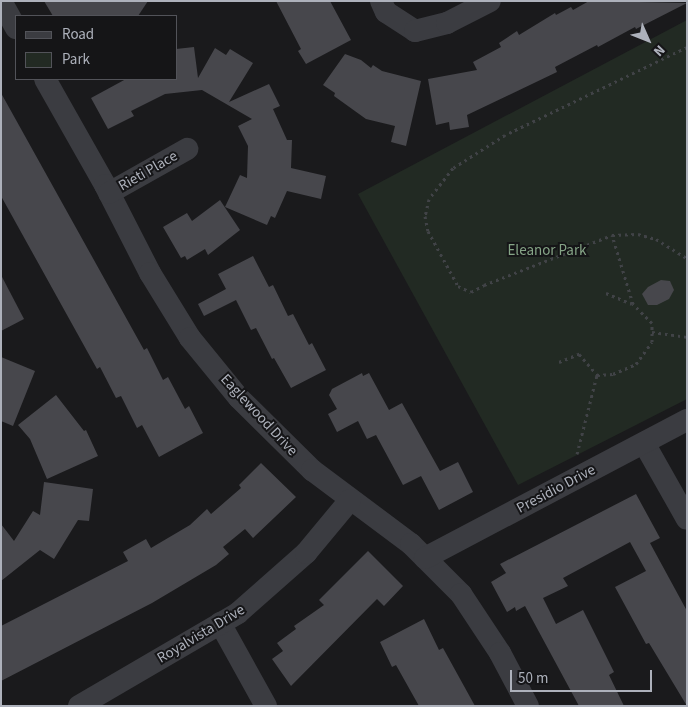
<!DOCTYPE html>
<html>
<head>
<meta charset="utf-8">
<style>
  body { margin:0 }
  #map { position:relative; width:688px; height:707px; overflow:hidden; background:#1a1a1c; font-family:"Source Sans 3",sans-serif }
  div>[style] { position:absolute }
  .green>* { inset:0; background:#222a23 }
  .building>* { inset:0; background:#47474c }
  .path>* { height:3px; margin-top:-1.5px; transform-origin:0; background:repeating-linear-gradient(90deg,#414347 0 2.5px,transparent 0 6.5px) }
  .minor>* { height:22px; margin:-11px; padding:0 11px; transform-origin:11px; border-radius:11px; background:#3b3c41 }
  span { translate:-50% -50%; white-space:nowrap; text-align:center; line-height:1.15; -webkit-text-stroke:4px #151517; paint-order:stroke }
  .street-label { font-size:15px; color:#adb1bb }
  .park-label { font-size:15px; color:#85a486 }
  .frame { position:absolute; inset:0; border:2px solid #adb1bb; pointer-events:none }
  .legend { position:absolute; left:15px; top:15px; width:162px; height:65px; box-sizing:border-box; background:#151517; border:1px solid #525359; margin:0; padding:6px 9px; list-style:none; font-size:15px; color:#adb1bb }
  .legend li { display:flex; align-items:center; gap:10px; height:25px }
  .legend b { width:25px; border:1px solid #525359 }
  .north { position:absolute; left:623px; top:15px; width:50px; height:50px; -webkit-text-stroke:4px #151517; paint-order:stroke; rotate:134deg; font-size:14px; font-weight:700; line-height:20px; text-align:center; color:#adb1bb }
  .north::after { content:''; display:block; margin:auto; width:18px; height:22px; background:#adb1bb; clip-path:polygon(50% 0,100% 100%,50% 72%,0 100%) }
  .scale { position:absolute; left:510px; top:670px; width:142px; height:22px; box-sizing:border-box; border:2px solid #adb1bb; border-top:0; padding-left:6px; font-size:15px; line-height:18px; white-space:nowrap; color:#adb1bb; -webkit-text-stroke:4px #151517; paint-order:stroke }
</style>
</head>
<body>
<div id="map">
  <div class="green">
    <i style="clip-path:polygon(687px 20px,687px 399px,518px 485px,358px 194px)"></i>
  </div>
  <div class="building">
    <i style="clip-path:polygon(44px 1px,148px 1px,138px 16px,53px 16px)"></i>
    <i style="clip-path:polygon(276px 1px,330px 1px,351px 40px,306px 64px,298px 51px,301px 49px)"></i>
    <i style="clip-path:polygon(589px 1px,687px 3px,636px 29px,635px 27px,598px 47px,597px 45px,555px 67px,557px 72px,467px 115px,469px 127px,450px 130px,449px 122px,436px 125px,428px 79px,477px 70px,473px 62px,501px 47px,499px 43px,517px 31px,519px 35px,555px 13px,556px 15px,571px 7px,573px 10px)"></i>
    <i style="clip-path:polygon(194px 47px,198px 78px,215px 48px,226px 55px,230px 49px,253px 63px,229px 102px,269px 84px,280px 106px,273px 109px,287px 140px,292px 140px,291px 168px,326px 176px,321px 199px,287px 191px,275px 218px,271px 216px,267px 225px,225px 207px,240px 175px,247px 178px,248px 146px,238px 126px,252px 119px,202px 90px,165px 94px,131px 111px,134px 116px,108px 129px,91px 98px,126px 79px,176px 79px,176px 49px)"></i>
    <i style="clip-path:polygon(345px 54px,361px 60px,371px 68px,373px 65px,382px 71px,421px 81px,406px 146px,391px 142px,395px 126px,366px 119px,334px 96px,335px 93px,323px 85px)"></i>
    <i style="clip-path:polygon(1px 93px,144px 350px,147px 348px,163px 380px,168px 377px,185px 409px,189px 406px,203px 433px,159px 457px,142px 425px,137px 428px,121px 396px,116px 398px,100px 367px,97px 369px,1px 196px)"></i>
    <i style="clip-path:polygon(220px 200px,240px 230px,208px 255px,205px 249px,187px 260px,185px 256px,181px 258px,163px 227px,187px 213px,192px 221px)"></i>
    <i style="clip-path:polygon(253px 256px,269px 287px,273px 285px,288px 316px,293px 314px,309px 345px,312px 343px,326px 370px,291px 388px,274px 358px,272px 359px,256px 328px,251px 330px,236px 300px,204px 316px,198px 304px,226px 289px,218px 274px)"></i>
    <i style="clip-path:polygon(1px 275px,24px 319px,1px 331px)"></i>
    <i style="clip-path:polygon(661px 280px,670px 281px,674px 290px,669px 299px,657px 305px,648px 305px,642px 294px,648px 287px)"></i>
    <i style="clip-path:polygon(1px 357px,35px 371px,13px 426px,1px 421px)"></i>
    <i style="clip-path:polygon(362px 373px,363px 376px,369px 373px,389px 410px,402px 403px,440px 471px,458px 462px,473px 492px,439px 510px,421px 476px,403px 485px,376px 435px,367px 439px,358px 421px,337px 432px,328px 414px,337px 409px,329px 395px,332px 389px)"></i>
    <i style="clip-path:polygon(56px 395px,84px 431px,86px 430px,98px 456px,47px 479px,30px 439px,18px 425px)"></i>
    <i style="clip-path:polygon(261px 463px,296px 497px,253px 538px,245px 529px,223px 547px,229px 554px,216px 565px,152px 603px,1px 681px,1px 626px,128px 561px,123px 552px,146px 539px,151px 548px,190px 525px,207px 509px,211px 514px,241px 488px,239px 485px)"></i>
    <i style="clip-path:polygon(44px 482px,93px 489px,89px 521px,78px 520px,54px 559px,40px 550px,1px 581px,1px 524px,14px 541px,33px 511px,40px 515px)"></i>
    <i style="clip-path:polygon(636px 494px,660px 538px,650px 543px,687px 611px,687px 706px,649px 643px,646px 644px,615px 587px,646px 571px,630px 542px,563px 578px,568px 586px,543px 598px,556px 624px,583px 610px,614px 672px,609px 675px,624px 706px,579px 706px,525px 606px,516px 611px,515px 607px,507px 612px,491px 582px,506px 573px,500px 564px)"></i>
    <i style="clip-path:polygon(368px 551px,403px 586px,384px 606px,377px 599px,291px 686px,272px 659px,283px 651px,277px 643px,296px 629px,294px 626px,324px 605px,319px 600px)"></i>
    <i style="clip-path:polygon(424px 619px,439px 650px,443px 648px,475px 706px,419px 706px,396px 665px,392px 667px,380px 642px)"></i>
  </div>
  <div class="path">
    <i style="left:687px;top:47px;width:202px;rotate:154.2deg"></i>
    <i style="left:505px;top:135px;width:62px;rotate:147.6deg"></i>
    <i style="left:453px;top:168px;width:39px;rotate:128deg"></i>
    <i style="left:429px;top:199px;width:17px;rotate:103deg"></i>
    <i style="left:425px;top:216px;width:15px;rotate:79deg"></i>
    <i style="left:428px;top:231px;width:63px;rotate:61.4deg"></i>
    <i style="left:458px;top:286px;width:14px;rotate:25deg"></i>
    <i style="left:471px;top:292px;width:15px;rotate:-28deg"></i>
    <i style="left:484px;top:285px;width:137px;rotate:-21.3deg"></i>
    <i style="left:612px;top:235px;width:26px;rotate:-2deg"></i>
    <i style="left:638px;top:234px;width:19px;rotate:16deg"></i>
    <i style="left:656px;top:239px;width:36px;rotate:32deg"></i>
    <i style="left:606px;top:293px;width:28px;rotate:23deg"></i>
    <i style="left:652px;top:332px;width:35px;rotate:8deg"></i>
    <i style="left:559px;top:362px;width:22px;rotate:-22deg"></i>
    <i style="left:579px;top:354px;width:28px;rotate:49deg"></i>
    <i style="left:577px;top:454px;width:81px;rotate:-75.8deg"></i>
    <i style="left:597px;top:375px;width:16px;rotate:-4deg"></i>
    <i style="left:613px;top:374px;width:25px;rotate:-23deg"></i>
    <i style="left:636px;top:364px;width:27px;rotate:-54deg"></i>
    <i style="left:652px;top:342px;width:19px;rotate:-90deg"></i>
    <i style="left:652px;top:323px;width:27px;rotate:-135deg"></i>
    <i style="left:633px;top:304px;width:72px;rotate:-106.9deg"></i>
  </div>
  <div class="minor">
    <i style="left:1px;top:1px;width:31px;rotate:61deg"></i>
    <i style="left:381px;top:1px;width:12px;rotate:66deg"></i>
    <i style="left:386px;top:12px;width:35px;rotate:33deg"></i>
    <i style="left:415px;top:31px;width:33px;rotate:-14deg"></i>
    <i style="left:447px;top:23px;width:48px;rotate:-27.1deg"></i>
    <i style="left:45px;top:79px;width:122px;rotate:60.5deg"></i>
    <i style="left:105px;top:185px;width:99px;rotate:62.9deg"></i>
    <i style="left:150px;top:273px;width:76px;rotate:58.4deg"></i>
    <i style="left:190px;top:338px;width:77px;rotate:50.8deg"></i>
    <i style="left:239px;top:398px;width:103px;rotate:44.6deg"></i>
    <i style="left:312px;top:470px;width:124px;rotate:36.8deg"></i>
    <i style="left:411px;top:544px;width:71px;rotate:45deg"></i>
    <i style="left:461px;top:594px;width:71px;rotate:56.5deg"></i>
    <i style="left:500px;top:653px;width:60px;rotate:62.2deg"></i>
    <i style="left:109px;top:193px;width:90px;rotate:-29.4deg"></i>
    <i style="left:644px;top:443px;width:87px;rotate:60.5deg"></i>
    <i style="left:425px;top:558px;width:296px;rotate:-27.8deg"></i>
    <i style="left:220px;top:623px;width:95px;rotate:61deg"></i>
    <i style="left:79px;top:706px;width:184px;rotate:-30.3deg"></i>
    <i style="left:238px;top:613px;width:91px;rotate:-41.4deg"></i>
    <i style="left:306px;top:553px;width:69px;rotate:-50.3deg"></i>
  </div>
  <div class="street-label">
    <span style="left:148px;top:171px;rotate:-30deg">Rieti Place</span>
    <span style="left:259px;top:415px;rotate:47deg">Eaglewood Drive</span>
    <span style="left:556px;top:489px;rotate:-28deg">Presidio Drive</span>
    <span style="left:201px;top:634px;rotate:-31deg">Royalvista Drive</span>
  </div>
  <div class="park-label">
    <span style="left:547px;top:251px">Eleanor Park</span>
  </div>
  <div class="frame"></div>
  <ul class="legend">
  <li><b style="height:6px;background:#3b3c41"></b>Road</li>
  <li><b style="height:14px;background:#222a23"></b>Park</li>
  </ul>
  <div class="north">N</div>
  <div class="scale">50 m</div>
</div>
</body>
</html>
